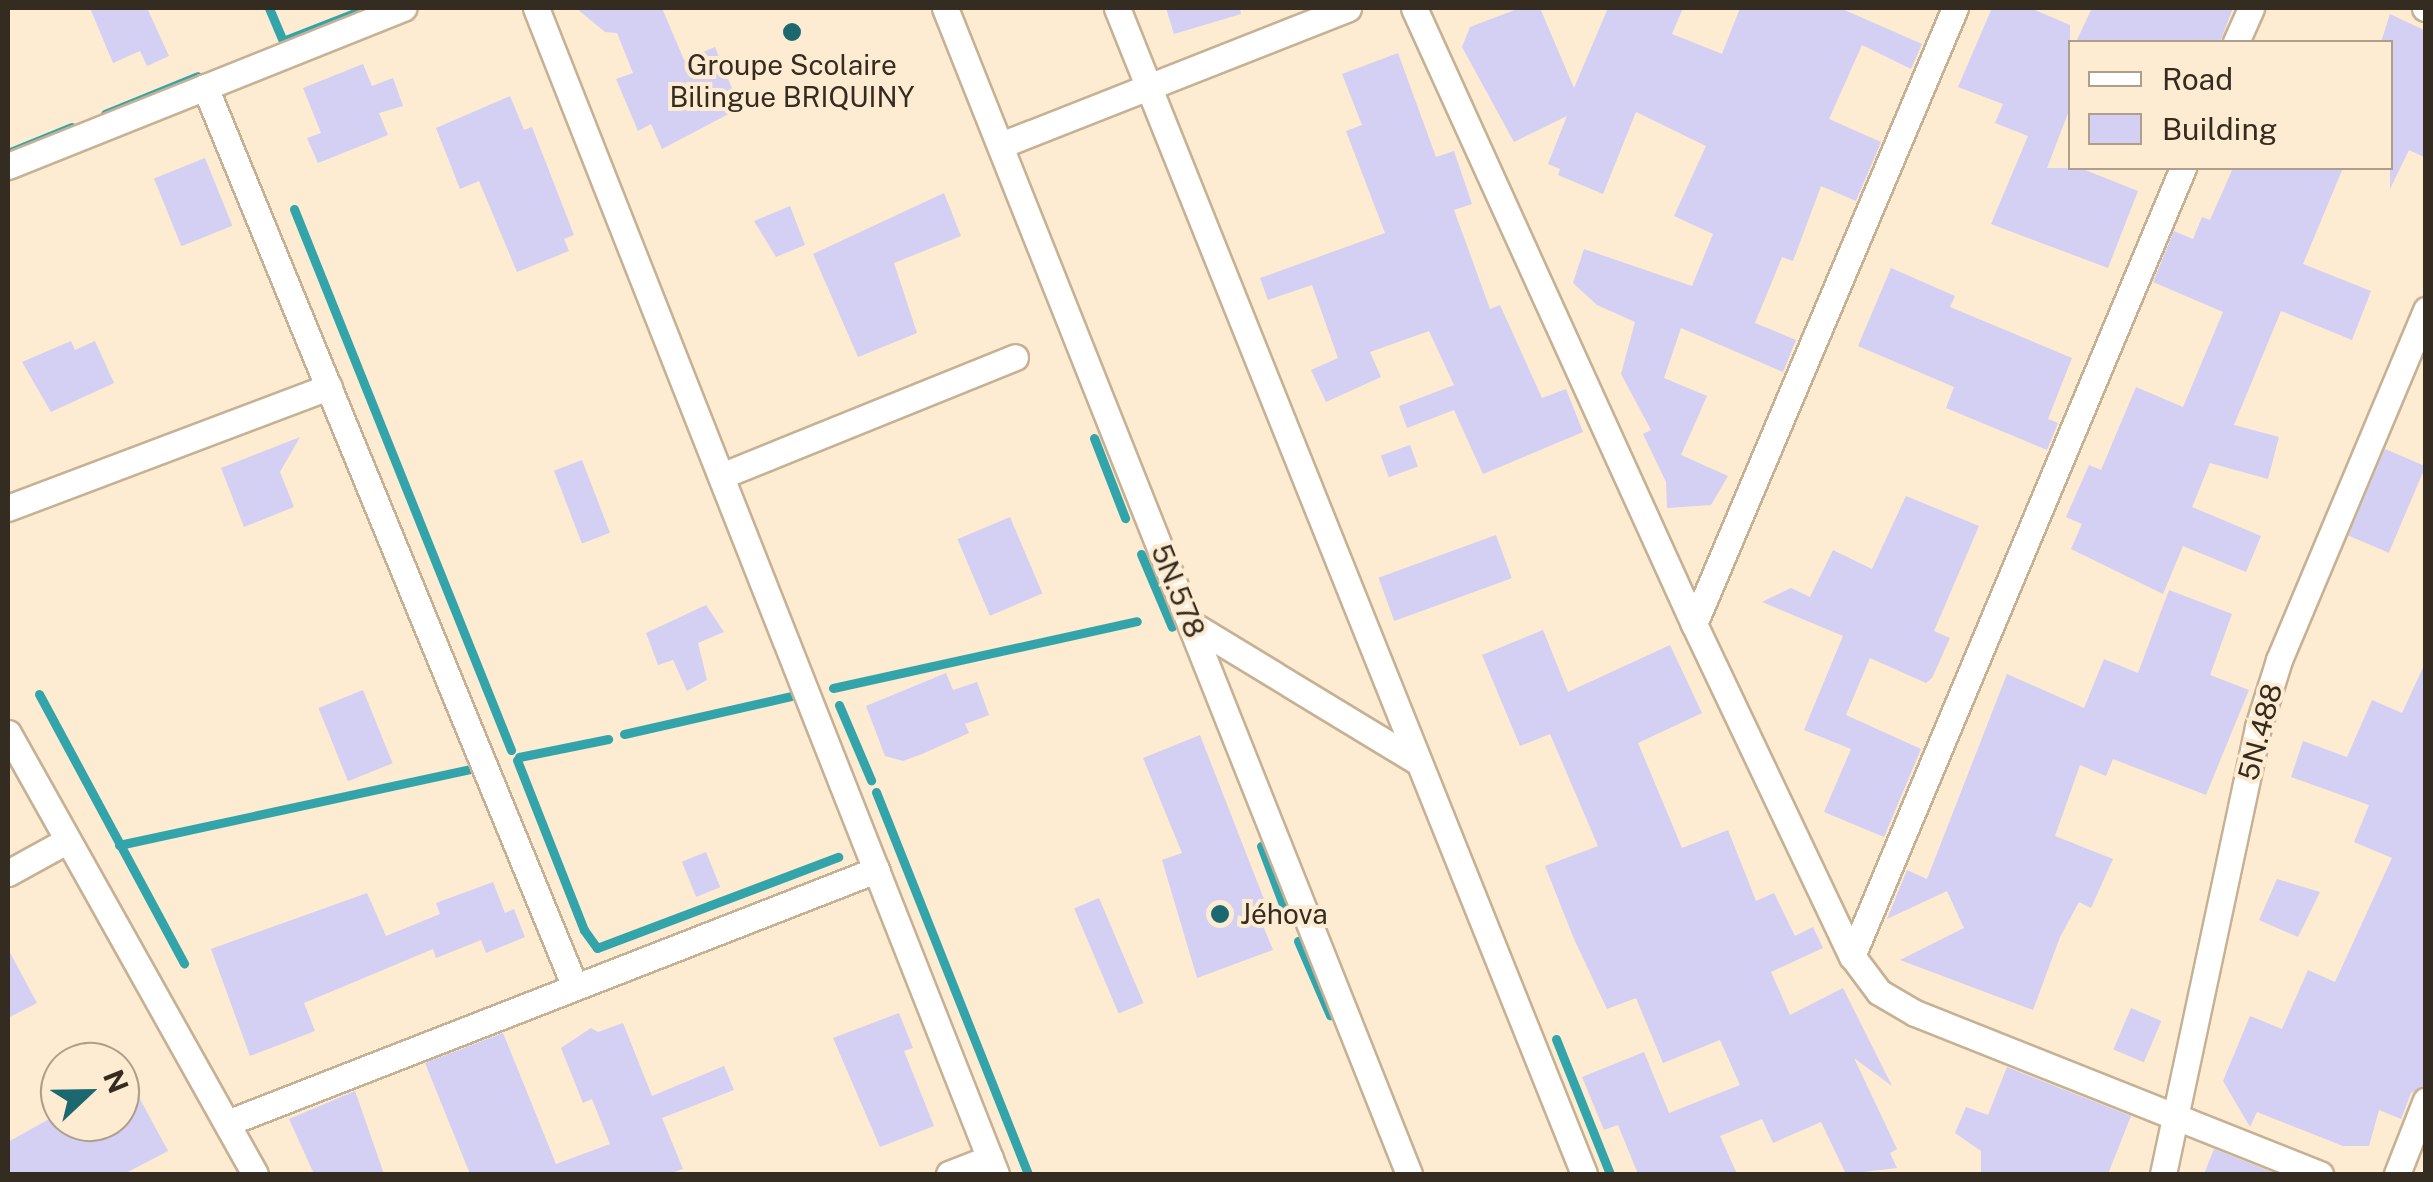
<!DOCTYPE html>
<html>
<head>
<meta charset="utf-8">
<style>
  body { margin:0 }
  #map { position:relative; width:2433px; height:1182px; overflow:hidden; background:#fdebd2; font-family:"Public Sans",sans-serif }
  div>[style] { position:absolute }
  .stream>* { height:9px; margin:-4.5px; padding:0 4.5px; transform-origin:4.5px; border-radius:4.5px; background:#33a5aa }
  .building>* { inset:0; background:#d3d0f3; transform-origin:0 0 }
  .roads { filter:drop-shadow(2px 0 #c7b194) drop-shadow(-2px 0 #c7b194) drop-shadow(0 2px #c7b194) drop-shadow(0 -2px #c7b194) }
  .street>* { height:25px; margin:-12.5px; padding:0 12.5px; transform-origin:12.5px; border-radius:12.5px; background:#fff }
  .dots>* { width:28px; height:28px; translate:-50% -50%; box-sizing:border-box; border:5px solid #fdebd2; border-radius:50% }
  span { translate:-50% -50%; white-space:nowrap; text-align:center; line-height:1.15; -webkit-text-stroke:8px #fdebd2; paint-order:stroke }
  .poi-label { font-size:28px; color:#342c20 }
  .left { translate:0 -50%; text-align:left }
  .street-label { font-size:28px; color:#342c20 }
  .frame { position:absolute; inset:0; border:10px solid #342c20; pointer-events:none }
  .legend { position:absolute; left:2068px; top:40px; width:325px; height:130px; box-sizing:border-box; background:#fdebd2; border:2px solid #ad9f8b; margin:0; padding:12px 18px; list-style:none; font-size:30px; color:#342c20 }
  .legend li { display:flex; align-items:center; gap:20px; height:50px }
  .legend b { width:50px; border:2px solid #ad9f8b }
  .north { position:absolute; left:40px; top:1042px; width:100px; height:100px; box-sizing:border-box; background:#fdebd2; border:2px solid #ad9f8b; border-radius:50%; rotate:68deg; font-size:28px; font-weight:700; line-height:40px; text-align:center; color:#342c20 }
  .north::after { content:''; display:block; margin:auto; width:35px; height:45px; background:#1b686e; clip-path:polygon(50% 0,100% 100%,50% 72%,0 100%) }
</style>
</head>
<body>
<div id="map">
  <div class="stream">
    <i style="left:269px;top:8px;width:36px;rotate:67deg"></i>
    <i style="left:283px;top:41px;width:90px;rotate:-21.4deg"></i>
    <i style="left:105px;top:114px;width:100px;rotate:-22.2deg"></i>
    <i style="left:8px;top:153px;width:69px;rotate:-22.1deg"></i>
    <i style="left:294px;top:209px;width:583px;rotate:68.14deg"></i>
    <i style="left:1094px;top:438px;width:86px;rotate:68.8deg"></i>
    <i style="left:1141px;top:554px;width:79px;rotate:67deg"></i>
    <i style="left:833px;top:688px;width:311px;rotate:-12.4deg"></i>
    <i style="left:39px;top:694px;width:306px;rotate:61.7deg"></i>
    <i style="left:839px;top:705px;width:82px;rotate:66.9deg"></i>
    <i style="left:624px;top:734px;width:171px;rotate:-12.8deg"></i>
    <i style="left:519px;top:757px;width:91px;rotate:-11.4deg"></i>
    <i style="left:517px;top:760px;width:183px;rotate:68.5deg"></i>
    <i style="left:584px;top:930px;width:22px;rotate:54deg"></i>
    <i style="left:597px;top:948px;width:258px;rotate:-20.7deg"></i>
    <i style="left:876px;top:792px;width:411px;rotate:68.3deg"></i>
    <i style="left:119px;top:845px;width:365px;rotate:-12.2deg"></i>
    <i style="left:1261px;top:846px;width:74px;rotate:69.4deg"></i>
    <i style="left:1298px;top:941px;width:81px;rotate:66.6deg"></i>
    <i style="left:1556px;top:1039px;width:145px;rotate:68.2deg"></i>
  </div>
  <div class="building">
    <i style="clip-path:polygon(90px 8px,147px 8px,169px 56px,147px 66px,140px 51px,113px 63px)"></i>
    <i style="clip-path:polygon(576px 8px,662px 8px,684px 60px,715px 47px,740px 108px,662px 149px,651px 124px,638px 131px,616px 79px,633px 73px,617px 33px,605px 32px)"></i>
    <i style="clip-path:polygon(1166px 8px,1240px 8px,1241px 14px,1174px 34px)"></i>
    <i style="clip-path:polygon(1520px 8px,1540px 8px,1574px 88px,1608px 8px,1683px 8px,1672px 34px,1722px 54px,1740px 8px,1840px 8px,1922px 44px,1911px 69px,1862px 45px,1829px 119px,1881px 142px,1856px 201px,1821px 186px,1793px 261px,1782px 257px,1755px 323px,1796px 340px,1783px 372px,1681px 328px,1664px 378px,1707px 396px,1681px 455px,1728px 476px,1711px 505px,1667px 508px,1666px 482px,1643px 434px,1651px 430px,1621px 374px,1635px 322px,1597px 305px,1573px 283px,1584px 249px,1692px 286px,1713px 234px,1674px 216px,1706px 146px,1636px 112px,1603px 194px,1558px 175px,1560px 169px,1548px 164px,1567px 116px,1514px 142px,1462px 47px,1470px 27px)"></i>
    <i style="clip-path:polygon(1992px 8px,2030px 8px,2070px 25px,2070px 108px,2047px 168px,2080px 168px,2138px 191px,2108px 268px,1991px 224px,2028px 136px,1995px 123px,2003px 104px,1958px 87px)"></i>
    <i style="clip-path:polygon(2092px 8px,2233px 8px,2220px 42px,2076px 42px)"></i>
    <i style="clip-path:polygon(2390px 14px,2426px 31px,2426px 158px,2409px 150px,2390px 189px,2390px 42px,2381px 42px)"></i>
    <i style="clip-path:polygon(1398px 53px,1436px 157px,1454px 151px,1472px 204px,1454px 210px,1490px 309px,1500px 305px,1542px 398px,1566px 389px,1583px 432px,1483px 474px,1454px 410px,1407px 428px,1399px 406px,1454px 385px,1429px 331px,1370px 352px,1381px 377px,1326px 402px,1311px 370px,1338px 358px,1312px 285px,1268px 300px,1260px 278px,1385px 233px,1346px 131px,1362px 125px,1342px 74px)"></i>
    <i style="clip-path:polygon(363px 64px,372px 86px,393px 78px,403px 106px,379px 113px,388px 135px,318px 163px,307px 138px,321px 133px,303px 88px)"></i>
    <i style="clip-path:polygon(510px 96px,524px 130px,532px 127px,574px 235px,564px 239px,569px 251px,517px 272px,479px 181px,460px 189px,436px 128px)"></i>
    <i style="left:205px;top:158px;width:73px;height:55px;rotate:68deg"></i>
    <i style="clip-path:polygon(2233px 168px,2343px 168px,2303px 264px,2371px 291px,2352px 340px,2281px 311px,2234px 425px,2279px 437px,2268px 479px,2210px 463px,2192px 507px,2261px 536px,2246px 572px,2183px 546px,2163px 594px,2071px 549px,2082px 524px,2066px 517px,2089px 465px,2101px 470px,2136px 387px,2183px 407px,2223px 312px,2153px 282px,2174px 231px,2193px 239px,2202px 217px,2210px 220px)"></i>
    <i style="clip-path:polygon(944px 193px,961px 236px,894px 263px,917px 333px,858px 357px,813px 254px)"></i>
    <i style="clip-path:polygon(790px 206px,805px 245px,776px 257px,754px 221px)"></i>
    <i style="clip-path:polygon(1891px 268px,1955px 296px,1950px 307px,2072px 358px,2048px 419px,2058px 423px,2047px 450px,1946px 408px,1954px 387px,1858px 346px)"></i>
    <i style="clip-path:polygon(71px 341px,75px 350px,95px 341px,114px 383px,51px 412px,22px 362px)"></i>
    <i style="clip-path:polygon(300px 437px,280px 472px,294px 507px,244px 527px,221px 468px)"></i>
    <i style="left:1410px;top:445px;width:23px;height:31px;rotate:70deg"></i>
    <i style="left:2385px;top:449px;width:44px;height:94px;rotate:23deg"></i>
    <i style="left:582px;top:460px;width:78px;height:30px;rotate:69deg"></i>
    <i style="clip-path:polygon(1906px 496px,1979px 526px,1934px 631px,1950px 638px,1932px 678px,1926px 683px,1870px 658px,1846px 715px,1921px 749px,1884px 837px,1824px 812px,1851px 749px,1804px 730px,1843px 636px,1762px 602px,1791px 588px,1810px 597px,1833px 550px,1872px 569px)"></i>
    <i style="left:1010px;top:517px;width:83px;height:57px;rotate:67deg"></i>
    <i style="left:1496px;top:535px;width:46px;height:125px;rotate:70deg"></i>
    <i style="clip-path:polygon(2169px 590px,2232px 614px,2210px 675px,2249px 690px,2206px 795px,2113px 759px,2106px 776px,2080px 765px,2055px 836px,2113px 859px,2091px 908px,2079px 902px,2060px 937px,2033px 1010px,1900px 960px,1964px 928px,1947px 891px,1887px 919px,1907px 870px,1927px 879px,2007px 674px,2084px 708px,2104px 659px,2138px 673px)"></i>
    <i style="clip-path:polygon(706px 605px,724px 632px,698px 643px,707px 680px,687px 691px,673px 660px,658px 665px,646px 633px)"></i>
    <i style="clip-path:polygon(1543px 630px,1568px 692px,1670px 645px,1702px 713px,1638px 743px,1682px 848px,1728px 830px,1756px 901px,1774px 893px,1795px 936px,1813px 927px,1823px 948px,1771px 972px,1790px 1015px,1843px 988px,1892px 1086px,1854px 1058px,1897px 1149px,1890px 1153px,1897px 1168px,1846px 1174px,1821px 1122px,1773px 1143px,1762px 1119px,1720px 1136px,1737px 1174px,1638px 1174px,1618px 1125px,1604px 1130px,1582px 1077px,1644px 1052px,1669px 1113px,1740px 1085px,1720px 1040px,1663px 1063px,1636px 998px,1607px 1009px,1574px 939px,1545px 866px,1598px 846px,1550px 734px,1520px 746px,1482px 655px)"></i>
    <i style="clip-path:polygon(2426px 661px,2426px 1084px,2411px 1093px,2401px 1119px,2379px 1110px,2369px 1146px,2343px 1146px,2257px 1112px,2250px 1127px,2223px 1081px,2250px 1016px,2282px 1029px,2308px 970px,2335px 982px,2392px 858px,2354px 842px,2369px 805px,2291px 777px,2303px 741px,2347px 757px,2372px 700px,2402px 713px)"></i>
    <i style="clip-path:polygon(946px 673px,953px 690px,977px 682px,989px 715px,965px 724px,969px 733px,922px 754px,903px 761px,885px 756px,866px 706px)"></i>
    <i style="left:363px;top:690px;width:79px;height:48px;rotate:68deg"></i>
    <i style="clip-path:polygon(1200px 735px,1267px 907px,1257px 911px,1273px 950px,1197px 978px,1162px 860px,1182px 853px,1143px 758px)"></i>
    <i style="left:706px;top:852px;width:38px;height:26px;rotate:68deg"></i>
    <i style="clip-path:polygon(2277px 879px,2320px 892px,2298px 937px,2259px 920px)"></i>
    <i style="clip-path:polygon(493px 882px,505px 913px,514px 909px,525px 937px,486px 953px,481px 940px,436px 958px,433px 949px,304px 1003px,315px 1031px,250px 1056px,211px 949px,367px 893px,386px 936px,440px 914px,436px 903px)"></i>
    <i style="left:1099px;top:898px;width:114px;height:27px;rotate:67deg"></i>
    <i style="clip-path:polygon(8px 949px,37px 1003px,8px 1018px)"></i>
    <i style="left:2131px;top:1008px;width:33px;height:45px;rotate:23deg"></i>
    <i style="clip-path:polygon(899px 1013px,913px 1048px,904px 1051px,934px 1126px,880px 1147px,833px 1038px)"></i>
    <i style="clip-path:polygon(623px 1023px,652px 1096px,724px 1066px,734px 1090px,662px 1118px,683px 1169px,668px 1174px,470px 1174px,425px 1063px,503px 1033px,556px 1164px,610px 1144px,592px 1099px,583px 1103px,561px 1048px,591px 1028px,598px 1032px)"></i>
    <i style="clip-path:polygon(120px 1062px,168px 1151px,124px 1174px,8px 1174px,8px 1142px,60px 1113px,60px 1122px,120px 1122px)"></i>
    <i style="clip-path:polygon(2007px 1067px,2131px 1116px,2108px 1174px,1981px 1174px,1981px 1151px,1955px 1133px,1966px 1107px,1988px 1115px)"></i>
    <i style="clip-path:polygon(355px 1091px,384px 1174px,314px 1174px,289px 1119px)"></i>
    <i style="clip-path:polygon(2214px 1149px,2277px 1174px,2204px 1174px)"></i>
  </div>
  <div class="roads">
    <div class="street">
      <i style="left:536px;top:8px;width:1253px;rotate:68.47deg"></i>
      <i style="left:945px;top:8px;width:1255px;rotate:68.3deg"></i>
      <i style="left:1117px;top:8px;width:1256px;rotate:68.17deg"></i>
      <i style="left:1414px;top:8px;width:677px;rotate:65.56deg"></i>
      <i style="left:1694px;top:624px;width:368px;rotate:64.6deg"></i>
      <i style="left:1852px;top:956px;width:45px;rotate:53.1deg"></i>
      <i style="left:1879px;top:992px;width:42px;rotate:30.3deg"></i>
      <i style="left:1915px;top:1013px;width:436px;rotate:21.7deg"></i>
      <i style="left:2425px;top:8px;width:1px"></i>
      <i style="left:2236px;top:42px;width:37px;rotate:-66deg"></i>
      <i style="left:205px;top:87px;width:973px;rotate:67.65deg"></i>
      <i style="left:1001px;top:145px;width:373px;rotate:-21.5deg"></i>
      <i style="left:8px;top:166px;width:426px;rotate:-21.8deg"></i>
      <i style="left:721px;top:476px;width:317px;rotate:-22deg"></i>
      <i style="left:8px;top:508px;width:343px;rotate:-20.7deg"></i>
      <i style="left:1191px;top:624px;width:266px;rotate:31.3deg"></i>
      <i style="left:1694px;top:624px;width:669px;rotate:-67.04deg"></i>
      <i style="left:8px;top:733px;width:505px;rotate:60.75deg"></i>
      <i style="left:8px;top:873px;width:68px;rotate:-28.8deg"></i>
      <i style="left:1852px;top:956px;width:855px;rotate:-67.22deg"></i>
      <i style="left:227px;top:1123px;width:697px;rotate:-21.3deg"></i>
      <i style="left:949px;top:1174px;width:44px;rotate:-21.3deg"></i>
      <i style="left:2163px;top:1174px;width:457px;rotate:-78deg"></i>
      <i style="left:2258px;top:727px;width:70px;rotate:-72.6deg"></i>
      <i style="left:2279px;top:660px;width:380px;rotate:-67.2deg"></i>
      <i style="left:2397px;top:1174px;width:79px;rotate:-68.6deg"></i>
    </div>
  </div>
  <div class="dots">
    <i style="left:792px;top:32px;background:#1b686e"></i>
    <i style="left:1220px;top:914px;background:#1b686e"></i>
  </div>
  <div class="poi-label">
    <span style="left:792px;top:81px">Groupe Scolaire<br>Bilingue BRIQUINY</span>
    <span class="left" style="left:1240px;top:914px">Jéhova</span>
  </div>
  <div class="street-label">
    <span style="left:1178px;top:591px;rotate:68deg">5N.578</span>
    <span style="left:2260px;top:732px;rotate:-75deg">5N.488</span>
  </div>
  <div class="frame"></div>
  <ul class="legend">
  <li><b style="height:12px;background:#fff"></b>Road</li>
  <li><b style="height:28px;background:#d3d0f3"></b>Building</li>
  </ul>
  <div class="north">N</div>
</div>
</body>
</html>
